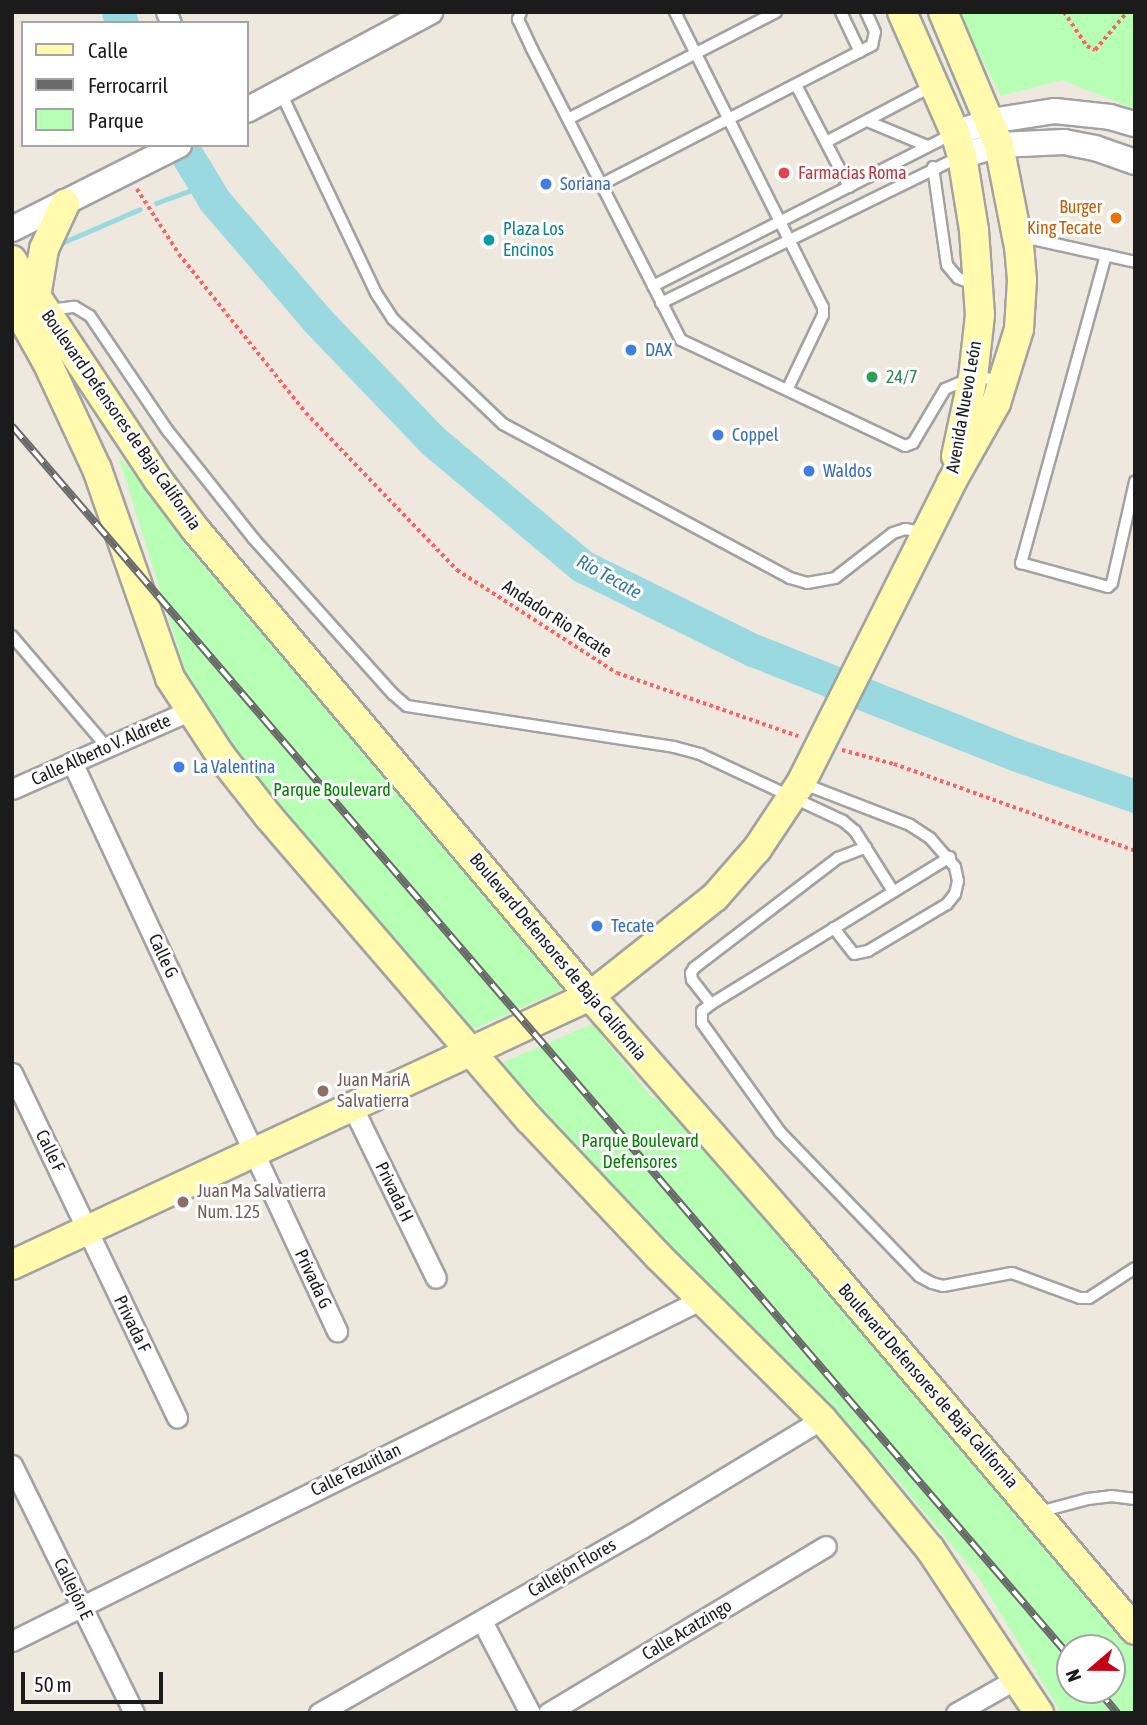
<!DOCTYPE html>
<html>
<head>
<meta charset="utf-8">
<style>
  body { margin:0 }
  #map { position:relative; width:1147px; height:1725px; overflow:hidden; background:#eee8df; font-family:"Asap Condensed",sans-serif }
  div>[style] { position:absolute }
  .park>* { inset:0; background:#b8ffb6 }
  .stream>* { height:5px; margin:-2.5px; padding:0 2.5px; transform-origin:2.5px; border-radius:2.5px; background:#9bd9e1 }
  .river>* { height:33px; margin:-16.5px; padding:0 16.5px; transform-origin:16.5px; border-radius:16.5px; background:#9bd9e1 }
  .path>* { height:3.5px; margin-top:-1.75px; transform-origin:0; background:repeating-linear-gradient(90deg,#ff6061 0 3.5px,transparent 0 7px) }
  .roads { filter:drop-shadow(2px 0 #a2a2a2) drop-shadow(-2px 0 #a2a2a2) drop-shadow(0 2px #a2a2a2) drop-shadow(0 -2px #a2a2a2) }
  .service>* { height:10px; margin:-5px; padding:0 5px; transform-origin:5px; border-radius:5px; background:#fff }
  .minor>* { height:19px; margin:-9.5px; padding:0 9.5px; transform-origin:9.5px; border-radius:9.5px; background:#fff }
  .tertiary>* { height:24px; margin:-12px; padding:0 12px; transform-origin:12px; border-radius:12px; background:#fff }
  .secondary>* { height:28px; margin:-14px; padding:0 14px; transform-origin:14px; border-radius:14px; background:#fffaad }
  .rail>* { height:8px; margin-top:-4px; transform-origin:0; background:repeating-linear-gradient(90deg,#fff 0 16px,#696969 0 32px); box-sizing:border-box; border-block:2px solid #696969 }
  .dots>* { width:19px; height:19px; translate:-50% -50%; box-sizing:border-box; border:4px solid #fff; border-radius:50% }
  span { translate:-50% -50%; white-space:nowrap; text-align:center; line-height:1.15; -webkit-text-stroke:6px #fff; paint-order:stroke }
  .health-label { font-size:18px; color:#be3a42 }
  .left { translate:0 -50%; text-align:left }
  .shop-label { font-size:18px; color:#366cbe }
  .food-label { font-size:18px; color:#c56008 }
  .right { translate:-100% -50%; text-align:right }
  .culture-label { font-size:18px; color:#0d838f }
  .leisure-label { font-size:18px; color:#27864d }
  .street-label { font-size:18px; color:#1b1b1b }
  .park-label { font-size:18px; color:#048201 }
  .education-label { font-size:18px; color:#785e54 }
  .water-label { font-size:19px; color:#3a7aa3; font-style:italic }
  .frame { position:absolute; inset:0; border:14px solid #1b1b1b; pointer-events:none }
  .legend { position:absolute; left:21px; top:21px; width:228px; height:126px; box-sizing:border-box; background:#fff; border:2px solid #a4a4a4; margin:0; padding:9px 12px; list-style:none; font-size:21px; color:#1b1b1b }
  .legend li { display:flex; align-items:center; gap:14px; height:35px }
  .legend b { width:35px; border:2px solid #a4a4a4 }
  .north { position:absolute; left:1056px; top:1634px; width:70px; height:70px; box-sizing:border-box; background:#fff; border:2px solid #a4a4a4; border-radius:50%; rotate:250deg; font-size:19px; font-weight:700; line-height:28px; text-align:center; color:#1b1b1b }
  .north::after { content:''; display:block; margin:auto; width:24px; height:32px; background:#c70016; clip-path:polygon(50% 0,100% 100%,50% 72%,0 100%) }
  .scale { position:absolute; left:21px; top:1672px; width:142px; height:32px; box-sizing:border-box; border:4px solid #1b1b1b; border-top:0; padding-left:9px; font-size:21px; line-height:24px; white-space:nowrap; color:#1b1b1b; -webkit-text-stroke:5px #fff; paint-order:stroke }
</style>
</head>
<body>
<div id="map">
  <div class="park">
    <i style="clip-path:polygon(958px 12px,1135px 12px,1135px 109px,1062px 80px,1001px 96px)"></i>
    <i style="clip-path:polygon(118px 455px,566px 988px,474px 1029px,285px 815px,190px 686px)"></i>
    <i style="clip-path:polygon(evenodd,592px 1024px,651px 1096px,668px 1106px,1135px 1652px,1135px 1713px,1061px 1713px,979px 1578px,893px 1475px,738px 1315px,684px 1283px,497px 1065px,592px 1024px,1070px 1648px,1112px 1648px,1112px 1690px,1070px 1690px,1070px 1648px)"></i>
  </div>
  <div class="stream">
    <i style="left:156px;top:203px;width:52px;rotate:-20.2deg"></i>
    <i style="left:57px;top:245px;width:90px;rotate:-23.4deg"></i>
  </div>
  <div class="river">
    <i style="left:118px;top:12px;width:12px;rotate:70deg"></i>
    <i style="left:181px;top:145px;width:64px;rotate:59deg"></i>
    <i style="left:214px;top:200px;width:160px;rotate:49.3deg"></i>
    <i style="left:318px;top:321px;width:165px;rotate:46.2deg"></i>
    <i style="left:432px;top:440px;width:196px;rotate:40deg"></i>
    <i style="left:582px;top:566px;width:191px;rotate:26.2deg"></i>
    <i style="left:753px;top:650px;width:281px;rotate:21.7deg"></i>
    <i style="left:1014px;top:754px;width:128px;rotate:19.1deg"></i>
  </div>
  <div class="path">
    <i style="left:1064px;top:12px;width:41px;rotate:55.9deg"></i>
    <i style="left:1087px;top:46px;width:9px;rotate:27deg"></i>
    <i style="left:1095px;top:50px;width:50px;rotate:-49.9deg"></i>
    <i style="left:137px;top:189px;width:77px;rotate:57.1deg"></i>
    <i style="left:179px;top:254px;width:203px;rotate:51.4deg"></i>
    <i style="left:306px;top:413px;width:218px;rotate:46.1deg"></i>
    <i style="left:457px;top:570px;width:190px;rotate:32.8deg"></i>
    <i style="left:617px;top:673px;width:192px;rotate:19.2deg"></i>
    <i style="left:842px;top:750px;width:54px;rotate:15.1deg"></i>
    <i style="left:894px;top:764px;width:256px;rotate:19.8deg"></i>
  </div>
  <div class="roads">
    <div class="service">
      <i style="left:521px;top:12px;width:8px;rotate:113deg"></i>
      <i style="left:518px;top:19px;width:33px;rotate:65deg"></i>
      <i style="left:532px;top:49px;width:327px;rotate:62.9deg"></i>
      <i style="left:681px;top:340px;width:248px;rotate:25.3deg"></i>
      <i style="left:905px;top:446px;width:9px;rotate:-21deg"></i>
      <i style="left:913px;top:443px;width:63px;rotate:-59.3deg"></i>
      <i style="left:945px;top:389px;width:30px;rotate:-23deg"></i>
      <i style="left:973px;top:377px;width:27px;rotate:6deg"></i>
      <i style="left:675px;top:12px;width:330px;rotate:63.4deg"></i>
      <i style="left:823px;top:307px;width:8px;rotate:90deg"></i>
      <i style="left:823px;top:315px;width:83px;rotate:115.6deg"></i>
      <i style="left:841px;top:12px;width:44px;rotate:64.6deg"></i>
      <i style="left:796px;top:85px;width:115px;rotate:62.5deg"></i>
      <i style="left:281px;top:93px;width:221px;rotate:64.6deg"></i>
      <i style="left:376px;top:293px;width:31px;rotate:57deg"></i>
      <i style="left:393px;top:319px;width:152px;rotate:43.7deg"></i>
      <i style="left:503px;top:424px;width:326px;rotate:28.2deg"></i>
      <i style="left:790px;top:578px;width:18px;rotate:16deg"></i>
      <i style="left:807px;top:583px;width:28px;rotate:-10deg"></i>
      <i style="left:835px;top:578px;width:73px;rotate:-37.8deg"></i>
      <i style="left:893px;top:533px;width:13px;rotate:-18deg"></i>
      <i style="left:905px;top:529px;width:17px;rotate:10deg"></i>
      <i style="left:568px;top:119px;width:234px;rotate:-27.2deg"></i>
      <i style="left:867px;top:121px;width:65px;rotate:22.6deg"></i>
      <i style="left:826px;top:142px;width:120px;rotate:-27.8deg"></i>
      <i style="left:933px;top:167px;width:99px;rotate:81.9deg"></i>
      <i style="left:947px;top:265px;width:17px;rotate:50deg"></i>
      <i style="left:958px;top:278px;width:19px;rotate:21deg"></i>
      <i style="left:602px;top:184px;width:304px;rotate:-27.2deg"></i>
      <i style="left:872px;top:45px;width:13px;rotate:-77deg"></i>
      <i style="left:875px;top:32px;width:22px;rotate:-114deg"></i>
      <i style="left:1019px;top:236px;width:119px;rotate:12.6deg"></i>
      <i style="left:1106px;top:255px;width:320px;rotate:105.4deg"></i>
      <i style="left:1021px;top:563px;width:90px;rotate:15.4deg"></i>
      <i style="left:1108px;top:587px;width:6px;rotate:-45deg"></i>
      <i style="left:1112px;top:583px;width:104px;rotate:-77.2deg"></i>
      <i style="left:653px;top:286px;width:334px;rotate:-26.9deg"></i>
      <i style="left:661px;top:303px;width:332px;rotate:-26.1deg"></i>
      <i style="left:49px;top:310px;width:26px;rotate:-7deg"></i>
      <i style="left:75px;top:307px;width:17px;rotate:31deg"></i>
      <i style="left:90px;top:316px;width:139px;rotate:55.9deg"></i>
      <i style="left:168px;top:431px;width:137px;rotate:51.5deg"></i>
      <i style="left:253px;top:538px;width:210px;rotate:48.1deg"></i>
      <i style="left:393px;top:694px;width:18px;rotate:41deg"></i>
      <i style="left:407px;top:706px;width:270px;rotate:8.7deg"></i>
      <i style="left:674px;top:747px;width:27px;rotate:15deg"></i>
      <i style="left:700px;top:754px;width:158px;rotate:25.1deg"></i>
      <i style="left:843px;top:821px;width:16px;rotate:40deg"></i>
      <i style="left:855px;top:831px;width:71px;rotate:57.7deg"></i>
      <i style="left:12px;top:636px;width:145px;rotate:49.5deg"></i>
      <i style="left:804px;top:784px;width:114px;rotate:21.1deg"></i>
      <i style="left:910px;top:825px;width:24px;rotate:33deg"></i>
      <i style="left:930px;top:838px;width:38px;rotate:49deg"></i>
      <i style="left:955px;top:867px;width:14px;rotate:78deg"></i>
      <i style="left:958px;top:881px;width:13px;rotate:103deg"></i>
      <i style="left:955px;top:894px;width:13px;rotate:129deg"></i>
      <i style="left:947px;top:904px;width:92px;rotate:149.3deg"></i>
      <i style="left:868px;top:951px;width:14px;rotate:168deg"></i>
      <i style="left:854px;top:954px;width:33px;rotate:-128deg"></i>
      <i style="left:950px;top:857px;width:281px;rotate:148.4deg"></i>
      <i style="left:711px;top:1004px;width:11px;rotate:142deg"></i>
      <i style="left:702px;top:1011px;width:12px;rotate:90deg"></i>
      <i style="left:702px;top:1023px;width:134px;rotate:54.4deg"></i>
      <i style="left:780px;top:1132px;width:200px;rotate:46deg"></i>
      <i style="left:919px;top:1276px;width:15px;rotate:28deg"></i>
      <i style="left:932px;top:1283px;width:11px;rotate:15deg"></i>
      <i style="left:943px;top:1286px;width:70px;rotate:-10.7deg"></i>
      <i style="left:1012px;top:1273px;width:72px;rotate:20.2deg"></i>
      <i style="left:1080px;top:1298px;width:9px"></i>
      <i style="left:1089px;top:1298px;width:55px;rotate:-33.1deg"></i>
      <i style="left:711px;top:1004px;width:31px;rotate:-128deg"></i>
      <i style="left:692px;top:980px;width:7px;rotate:-98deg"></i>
      <i style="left:691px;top:973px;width:6px;rotate:-59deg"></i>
      <i style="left:694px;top:968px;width:181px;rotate:-37.4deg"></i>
      <i style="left:838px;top:858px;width:30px;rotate:-21deg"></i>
      <i style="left:1039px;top:1512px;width:51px;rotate:-14.9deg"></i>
      <i style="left:1088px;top:1499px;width:23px;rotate:-7deg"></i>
      <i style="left:1111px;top:1496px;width:24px;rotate:7deg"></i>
    </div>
    <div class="minor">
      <i style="left:166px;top:12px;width:12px;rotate:66deg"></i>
      <i style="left:72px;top:762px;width:628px;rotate:65.03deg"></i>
      <i style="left:12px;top:789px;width:193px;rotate:-23.8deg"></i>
      <i style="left:12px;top:1073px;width:382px;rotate:64.4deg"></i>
      <i style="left:352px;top:1106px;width:191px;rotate:64deg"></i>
      <i style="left:12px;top:1465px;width:276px;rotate:63.8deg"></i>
      <i style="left:482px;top:1621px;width:104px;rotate:62.4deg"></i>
      <i style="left:12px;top:1641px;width:768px;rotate:-26.36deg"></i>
      <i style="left:319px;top:1713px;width:372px;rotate:-29.8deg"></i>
      <i style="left:642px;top:1528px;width:210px;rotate:-31.2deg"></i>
      <i style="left:548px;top:1713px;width:324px;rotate:-31deg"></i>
      <i style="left:956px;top:1713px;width:67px;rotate:-29.6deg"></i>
    </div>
    <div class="tertiary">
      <i style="left:247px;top:110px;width:208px;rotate:-28.2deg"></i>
      <i style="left:955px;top:133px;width:38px;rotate:-18deg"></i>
      <i style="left:991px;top:121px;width:65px;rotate:-8.9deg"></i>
      <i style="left:1055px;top:111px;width:55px;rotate:6.2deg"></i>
      <i style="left:1110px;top:117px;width:26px;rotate:16deg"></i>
      <i style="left:962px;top:156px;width:39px;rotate:-17deg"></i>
      <i style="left:999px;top:145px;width:65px;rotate:-2.6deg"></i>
      <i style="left:1064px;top:142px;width:32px;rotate:11deg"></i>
      <i style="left:1095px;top:148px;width:42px;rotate:19.3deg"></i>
      <i style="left:12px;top:229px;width:187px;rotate:-26.7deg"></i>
    </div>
    <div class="secondary">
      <i style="left:902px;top:12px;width:132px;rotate:66.3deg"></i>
      <i style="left:955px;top:133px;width:24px;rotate:73deg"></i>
      <i style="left:962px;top:156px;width:75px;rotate:80.8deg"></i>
      <i style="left:974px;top:230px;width:85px;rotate:86deg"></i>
      <i style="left:980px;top:315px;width:62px;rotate:96.4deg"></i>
      <i style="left:973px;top:377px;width:81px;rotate:102.1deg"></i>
      <i style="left:12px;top:260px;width:265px;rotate:56.4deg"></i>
      <i style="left:159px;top:481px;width:60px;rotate:53.1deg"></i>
      <i style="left:195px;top:529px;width:612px;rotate:49.77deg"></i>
      <i style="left:590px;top:996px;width:310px;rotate:48.8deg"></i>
      <i style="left:794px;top:1229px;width:526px;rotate:49.62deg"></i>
      <i style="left:36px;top:297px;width:49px;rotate:-80.5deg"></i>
      <i style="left:44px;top:249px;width:50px;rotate:-65deg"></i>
      <i style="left:12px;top:300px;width:71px;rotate:60.6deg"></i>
      <i style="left:47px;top:362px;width:118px;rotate:65deg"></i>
      <i style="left:97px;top:469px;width:221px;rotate:70.7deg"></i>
      <i style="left:170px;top:678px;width:93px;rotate:56.8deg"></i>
      <i style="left:221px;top:756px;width:78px;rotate:51.8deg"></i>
      <i style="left:269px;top:817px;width:399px;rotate:49.3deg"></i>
      <i style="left:529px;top:1119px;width:190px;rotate:46.7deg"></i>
      <i style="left:659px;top:1257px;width:230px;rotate:44.8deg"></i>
      <i style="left:822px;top:1419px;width:52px;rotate:49.6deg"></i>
      <i style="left:856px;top:1459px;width:117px;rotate:50.6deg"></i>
      <i style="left:930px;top:1549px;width:197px;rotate:56.4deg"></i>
      <i style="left:12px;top:1265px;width:638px;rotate:-24.96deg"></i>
      <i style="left:590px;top:996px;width:159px;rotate:-38.4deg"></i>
      <i style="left:715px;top:897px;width:64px;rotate:-48.8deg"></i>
      <i style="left:757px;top:849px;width:79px;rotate:-56.3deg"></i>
      <i style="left:801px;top:783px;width:335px;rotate:-63.4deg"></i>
      <i style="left:951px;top:483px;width:92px;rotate:-60.6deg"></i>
      <i style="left:996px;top:403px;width:77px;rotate:-72.7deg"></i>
      <i style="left:1019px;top:329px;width:49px;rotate:-86.5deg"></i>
      <i style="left:1022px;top:280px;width:33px;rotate:-95deg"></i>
      <i style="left:1019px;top:247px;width:104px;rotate:-101.1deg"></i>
      <i style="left:999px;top:145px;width:144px;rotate:-112.8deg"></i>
    </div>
  </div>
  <div class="rail">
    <i style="left:12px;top:426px;width:1623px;rotate:49.32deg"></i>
    <i style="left:1098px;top:1690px;width:30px;rotate:50deg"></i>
  </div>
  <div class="dots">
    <i style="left:784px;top:173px;background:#e0444e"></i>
    <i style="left:546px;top:184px;background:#3f7fe0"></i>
    <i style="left:1116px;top:218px;background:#e8710a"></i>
    <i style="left:489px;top:240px;background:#0f9aa8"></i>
    <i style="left:631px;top:350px;background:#3f7fe0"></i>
    <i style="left:872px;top:377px;background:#2e9e5b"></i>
    <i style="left:718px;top:435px;background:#3f7fe0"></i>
    <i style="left:809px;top:471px;background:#3f7fe0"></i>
    <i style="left:179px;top:767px;background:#3f7fe0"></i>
    <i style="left:597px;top:926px;background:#3f7fe0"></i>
    <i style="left:323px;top:1091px;background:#8d6e63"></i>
    <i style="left:183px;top:1202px;background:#8d6e63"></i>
  </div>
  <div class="health-label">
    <span class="left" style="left:798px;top:173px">Farmacias Roma</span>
  </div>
  <div class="shop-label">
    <span class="left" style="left:560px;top:184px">Soriana</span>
    <span class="left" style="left:645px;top:350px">DAX</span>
    <span class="left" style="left:732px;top:435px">Coppel</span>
    <span class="left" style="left:823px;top:471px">Waldos</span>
    <span class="left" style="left:193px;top:767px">La Valentina</span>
    <span class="left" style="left:611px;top:926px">Tecate</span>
  </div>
  <div class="food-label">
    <span class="right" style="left:1102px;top:218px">Burger<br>King Tecate</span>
  </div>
  <div class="culture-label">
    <span class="left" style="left:503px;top:240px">Plaza Los<br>Encinos</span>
  </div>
  <div class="leisure-label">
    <span class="left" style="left:886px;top:377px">24/7</span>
  </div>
  <div class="street-label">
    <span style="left:964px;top:407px;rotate:-80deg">Avenida Nuevo León</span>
    <span style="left:121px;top:420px;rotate:55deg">Boulevard Defensores de Baja California</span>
    <span style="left:557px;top:619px;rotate:33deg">Andador Rio Tecate</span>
    <span style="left:101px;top:750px;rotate:-24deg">Calle Alberto V. Aldrete</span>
    <span style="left:163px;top:956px;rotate:65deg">Calle G</span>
    <span style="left:558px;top:957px;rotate:50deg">Boulevard Defensores de Baja California</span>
    <span style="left:50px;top:1151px;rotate:64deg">Calle F</span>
    <span style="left:394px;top:1192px;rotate:64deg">Privada H</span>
    <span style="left:313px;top:1279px;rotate:65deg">Privada G</span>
    <span style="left:132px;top:1324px;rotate:64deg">Privada F</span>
    <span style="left:928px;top:1386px;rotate:49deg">Boulevard Defensores de Baja California</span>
    <span style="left:356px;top:1470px;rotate:-26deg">Calle Tezuitlan</span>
    <span style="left:572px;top:1568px;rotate:-30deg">Callejón Flores</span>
    <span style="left:73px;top:1589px;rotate:64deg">Callejón E</span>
    <span style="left:687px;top:1630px;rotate:-31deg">Calle Acatzingo</span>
  </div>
  <div class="park-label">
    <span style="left:332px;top:790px">Parque Boulevard</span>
    <span style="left:640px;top:1152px">Parque Boulevard<br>Defensores</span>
  </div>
  <div class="education-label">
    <span class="left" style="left:337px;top:1091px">Juan MariA<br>Salvatierra</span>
    <span class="left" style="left:197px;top:1202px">Juan Ma Salvatierra<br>Num. 125</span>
  </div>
  <div class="water-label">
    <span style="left:609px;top:577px;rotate:29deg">Río Tecate</span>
  </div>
  <div class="frame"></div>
  <ul class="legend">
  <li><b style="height:9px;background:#fffaad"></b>Calle</li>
  <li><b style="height:9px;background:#696969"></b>Ferrocarril</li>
  <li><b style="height:19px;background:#b8ffb6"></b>Parque</li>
  </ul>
  <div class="north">N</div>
  <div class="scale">50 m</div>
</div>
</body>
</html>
